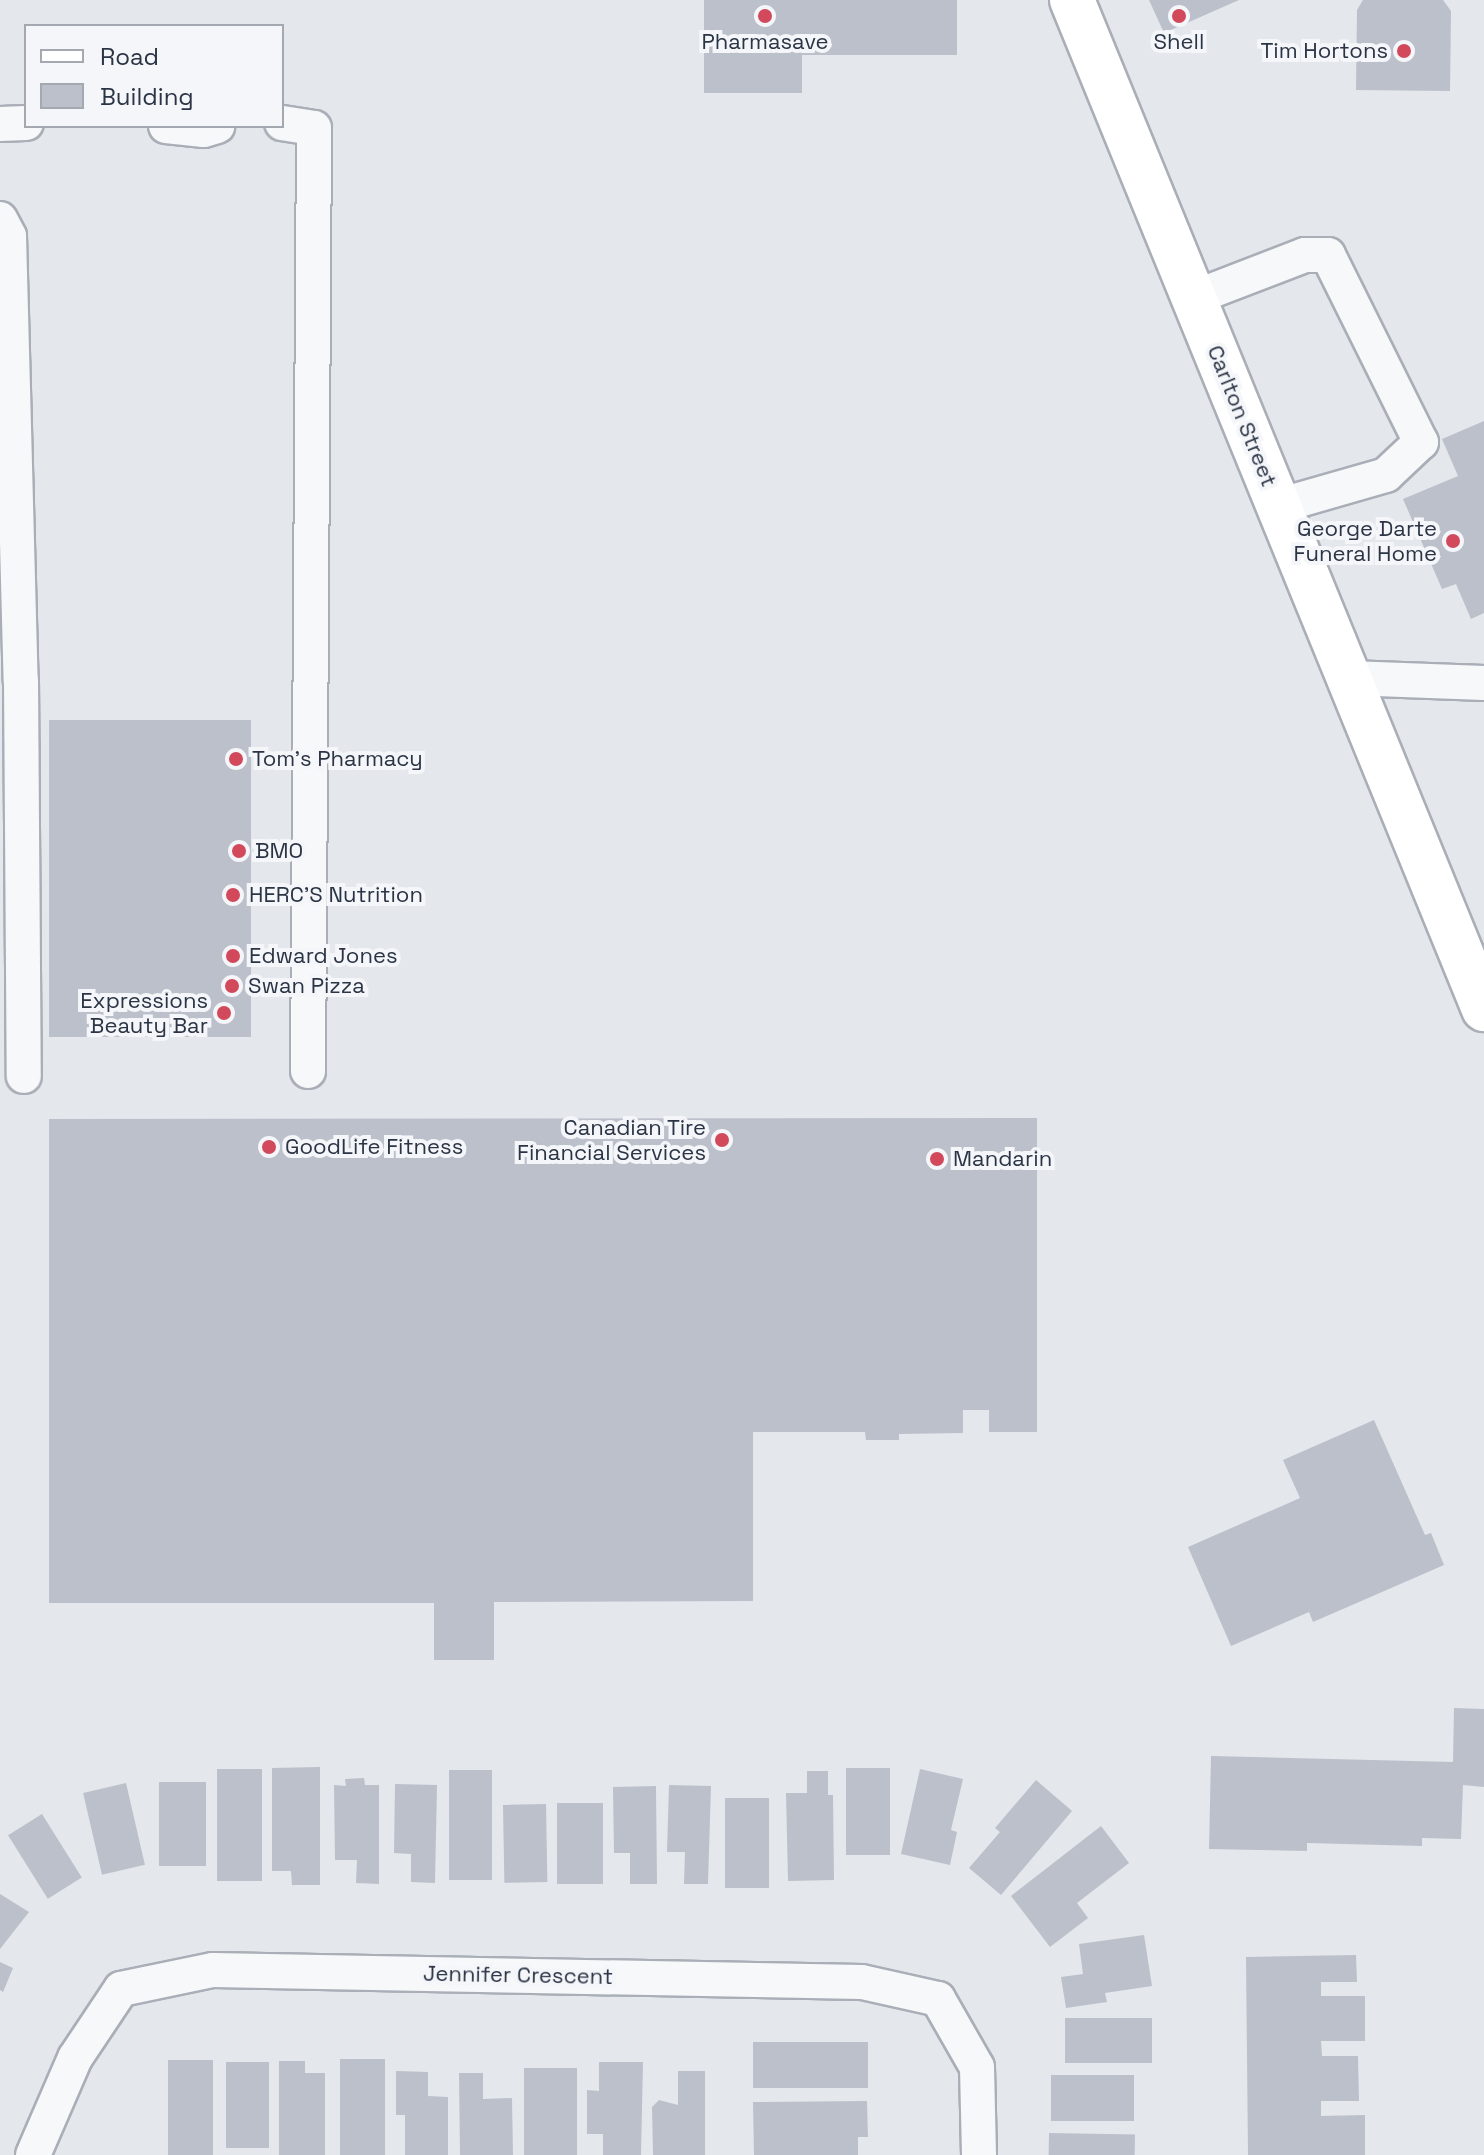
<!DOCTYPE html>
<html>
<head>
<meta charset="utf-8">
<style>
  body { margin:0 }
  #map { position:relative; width:1484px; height:2155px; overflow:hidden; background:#e4e7ec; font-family:"Space Grotesk",sans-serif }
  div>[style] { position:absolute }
  .building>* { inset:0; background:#bbc0ca; transform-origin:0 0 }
  .roads { filter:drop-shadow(2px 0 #a9aeb7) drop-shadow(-2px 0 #a9aeb7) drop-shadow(0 2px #a9aeb7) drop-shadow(0 -2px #a9aeb7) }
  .street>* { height:34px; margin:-17px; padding:0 17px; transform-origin:17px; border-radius:17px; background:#f7f8fa }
  .secondary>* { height:44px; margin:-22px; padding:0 22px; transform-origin:22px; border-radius:22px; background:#fff }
  .dots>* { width:22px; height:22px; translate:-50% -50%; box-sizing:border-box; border:4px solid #f4f6f9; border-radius:50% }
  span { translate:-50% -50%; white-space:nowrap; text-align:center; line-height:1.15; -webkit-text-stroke:8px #f4f6f9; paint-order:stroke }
  .poi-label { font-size:22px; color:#2b3445 }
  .right { translate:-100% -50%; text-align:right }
  .left { translate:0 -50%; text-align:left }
  .street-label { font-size:22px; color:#2b3445 }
  .legend { position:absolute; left:24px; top:24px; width:260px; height:104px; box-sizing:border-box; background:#f4f6f9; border:2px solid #a4a8b1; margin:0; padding:10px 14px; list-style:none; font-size:24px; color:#2b3445 }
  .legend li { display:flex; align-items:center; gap:16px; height:40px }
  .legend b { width:40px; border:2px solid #a4a8b1 }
</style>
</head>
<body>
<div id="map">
  <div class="building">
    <i style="clip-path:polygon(704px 0,957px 0,957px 55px,802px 55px,802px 93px,704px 93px)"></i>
    <i style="clip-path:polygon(1149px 0,1239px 0,1164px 33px)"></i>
    <i style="clip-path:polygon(1363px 0,1443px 0,1451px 11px,1450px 91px,1356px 90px,1357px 10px)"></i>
    <i style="clip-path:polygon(1484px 421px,1484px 613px,1471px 619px,1456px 584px,1442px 589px,1403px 499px,1458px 476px,1442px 439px)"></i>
    <i style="left:49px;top:720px;width:202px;height:317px"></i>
    <i style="clip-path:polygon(1037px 1118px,1037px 1432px,989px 1432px,989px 1410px,963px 1410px,963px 1433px,899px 1434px,899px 1440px,866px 1440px,865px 1432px,753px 1432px,753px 1601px,494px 1602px,494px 1660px,434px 1660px,434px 1603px,49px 1603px,49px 1119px)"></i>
    <i style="clip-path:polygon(1374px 1420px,1425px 1535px,1431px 1533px,1444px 1565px,1313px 1622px,1309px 1612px,1231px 1646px,1188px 1547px,1300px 1498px,1283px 1460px)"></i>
    <i style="clip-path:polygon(1454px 1708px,1484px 1709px,1484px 1787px,1463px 1785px,1461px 1839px,1422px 1838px,1422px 1846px,1307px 1843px,1307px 1851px,1209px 1849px,1211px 1756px,1453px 1762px)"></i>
    <i style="clip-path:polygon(320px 1767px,320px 1885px,292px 1885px,291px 1871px,272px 1871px,272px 1768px)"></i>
    <i style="left:846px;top:1768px;width:44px;height:87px"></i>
    <i style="left:217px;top:1769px;width:45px;height:112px"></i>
    <i style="clip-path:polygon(920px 1769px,963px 1779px,951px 1830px,957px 1832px,950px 1865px,901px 1854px)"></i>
    <i style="left:449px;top:1770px;width:43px;height:110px"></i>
    <i style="clip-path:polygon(807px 1771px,828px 1771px,828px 1795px,833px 1795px,834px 1880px,788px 1881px,786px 1793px,807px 1793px)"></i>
    <i style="clip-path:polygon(364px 1778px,365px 1785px,379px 1785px,379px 1884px,356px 1883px,357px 1860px,335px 1860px,334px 1785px,346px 1786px,345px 1779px)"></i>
    <i style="clip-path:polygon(1036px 1780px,1072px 1811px,1001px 1895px,969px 1868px,1000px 1832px,995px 1828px)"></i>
    <i style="left:159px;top:1782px;width:47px;height:84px"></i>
    <i style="left:126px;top:1783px;width:84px;height:44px;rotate:77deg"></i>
    <i style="clip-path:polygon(395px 1784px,437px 1785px,435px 1883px,411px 1882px,411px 1854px,394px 1853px)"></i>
    <i style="clip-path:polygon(669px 1785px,711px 1786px,708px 1884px,684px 1884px,685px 1852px,667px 1852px)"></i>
    <i style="clip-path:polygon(656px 1786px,657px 1884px,630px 1884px,630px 1853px,614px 1853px,613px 1787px)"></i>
    <i style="left:725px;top:1798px;width:44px;height:90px"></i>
    <i style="left:557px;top:1803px;width:46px;height:81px"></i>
    <i style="left:546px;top:1804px;width:78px;height:43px;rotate:89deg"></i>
    <i style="left:42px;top:1814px;width:75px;height:40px;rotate:58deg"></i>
    <i style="clip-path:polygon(1101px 1826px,1129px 1863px,1077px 1903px,1088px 1918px,1050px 1947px,1011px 1896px)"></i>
    <i style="clip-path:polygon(0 1894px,29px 1912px,0 1949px)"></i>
    <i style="clip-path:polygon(1144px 1935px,1152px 1986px,1105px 1993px,1107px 2002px,1066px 2008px,1061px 1977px,1083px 1974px,1079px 1944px)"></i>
    <i style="clip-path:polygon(1356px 1955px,1357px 1982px,1321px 1982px,1321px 1996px,1365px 1996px,1365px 2041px,1321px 2041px,1322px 2056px,1358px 2056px,1359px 2101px,1321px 2101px,1321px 2116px,1365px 2115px,1365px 2155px,1248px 2155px,1246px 1957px)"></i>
    <i style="clip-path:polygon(0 1962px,13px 1968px,3px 1992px,0 1990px)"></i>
    <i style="left:1065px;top:2018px;width:87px;height:45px"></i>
    <i style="left:753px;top:2042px;width:115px;height:46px"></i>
    <i style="left:340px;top:2059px;width:45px;height:96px"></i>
    <i style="left:168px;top:2060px;width:45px;height:95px"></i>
    <i style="clip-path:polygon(279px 2061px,305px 2061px,305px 2073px,325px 2073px,325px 2155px,279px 2155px)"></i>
    <i style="left:226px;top:2062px;width:43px;height:86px"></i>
    <i style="clip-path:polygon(599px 2062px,643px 2062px,641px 2155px,603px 2155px,603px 2134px,587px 2134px,587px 2090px,599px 2091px)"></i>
    <i style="left:524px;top:2068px;width:53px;height:87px"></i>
    <i style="clip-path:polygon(396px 2071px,428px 2072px,428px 2096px,448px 2097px,448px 2155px,405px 2155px,405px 2115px,396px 2115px)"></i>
    <i style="clip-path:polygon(678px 2071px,705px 2071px,705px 2155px,653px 2155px,652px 2107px,659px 2100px,678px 2105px)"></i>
    <i style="clip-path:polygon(459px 2073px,483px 2073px,483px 2099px,512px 2098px,513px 2155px,460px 2155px)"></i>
    <i style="left:1134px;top:2075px;width:46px;height:83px;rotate:90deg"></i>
    <i style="clip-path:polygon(867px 2101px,868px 2137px,858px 2137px,858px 2155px,754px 2155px,753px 2102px)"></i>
    <i style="left:1049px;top:2133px;width:86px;height:22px;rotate:1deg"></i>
  </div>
  <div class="roads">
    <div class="street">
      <i style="left:282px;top:123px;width:32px;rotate:9deg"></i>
      <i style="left:314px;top:128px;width:943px;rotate:90.36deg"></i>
      <i style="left:0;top:124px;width:26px;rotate:-2deg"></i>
      <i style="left:166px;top:126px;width:38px;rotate:6deg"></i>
      <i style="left:204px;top:130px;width:14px;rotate:-17deg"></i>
      <i style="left:0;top:219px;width:19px;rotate:62deg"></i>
      <i style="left:9px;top:236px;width:445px;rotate:88.5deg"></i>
      <i style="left:21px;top:681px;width:395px;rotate:89.6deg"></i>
      <i style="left:1193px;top:298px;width:120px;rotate:-21deg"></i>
      <i style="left:1305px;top:255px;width:23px"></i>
      <i style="left:1328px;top:255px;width:209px;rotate:63.6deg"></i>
      <i style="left:1421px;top:442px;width:48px;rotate:136.7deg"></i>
      <i style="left:1386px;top:475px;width:112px;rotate:164deg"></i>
      <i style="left:1349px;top:678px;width:135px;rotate:2.1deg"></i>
      <i style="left:33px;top:2155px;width:106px;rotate:-66.6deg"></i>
      <i style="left:75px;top:2058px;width:83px;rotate:-56.3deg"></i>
      <i style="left:121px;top:1989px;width:94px;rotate:-11.7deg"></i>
      <i style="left:213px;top:1970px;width:649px;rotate:1.06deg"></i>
      <i style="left:862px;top:1982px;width:78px;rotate:12.6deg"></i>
      <i style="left:938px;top:1999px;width:78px;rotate:60.2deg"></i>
      <i style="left:977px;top:2067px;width:88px;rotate:88.7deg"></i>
    </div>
    <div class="secondary">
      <i style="left:1072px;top:0;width:1090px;rotate:67.79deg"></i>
    </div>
  </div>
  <div class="dots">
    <i style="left:765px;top:16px;background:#d1495b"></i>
    <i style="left:1179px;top:16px;background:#d1495b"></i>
    <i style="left:1404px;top:51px;background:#d1495b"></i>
    <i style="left:1453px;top:541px;background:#d1495b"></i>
    <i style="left:236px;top:759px;background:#d1495b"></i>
    <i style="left:239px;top:851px;background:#d1495b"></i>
    <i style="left:233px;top:895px;background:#d1495b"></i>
    <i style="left:233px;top:956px;background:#d1495b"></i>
    <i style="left:232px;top:986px;background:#d1495b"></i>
    <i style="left:224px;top:1013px;background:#d1495b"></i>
    <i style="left:722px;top:1140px;background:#d1495b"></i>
    <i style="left:269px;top:1147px;background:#d1495b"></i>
    <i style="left:937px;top:1159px;background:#d1495b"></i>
  </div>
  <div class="poi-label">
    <span style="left:765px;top:42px">Pharmasave</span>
    <span style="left:1179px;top:42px">Shell</span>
    <span class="right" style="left:1388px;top:51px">Tim Hortons</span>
    <span class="right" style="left:1437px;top:541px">George Darte<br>Funeral Home</span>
    <span class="left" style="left:252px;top:759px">Tom's Pharmacy</span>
    <span class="left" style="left:255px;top:851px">BMO</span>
    <span class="left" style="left:249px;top:895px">HERC'S Nutrition</span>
    <span class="left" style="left:249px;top:956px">Edward Jones</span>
    <span class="left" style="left:248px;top:986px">Swan Pizza</span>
    <span class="right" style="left:208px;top:1013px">Expressions<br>Beauty Bar</span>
    <span class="right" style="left:706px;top:1140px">Canadian Tire<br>Financial Services</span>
    <span class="left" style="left:285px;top:1147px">GoodLife Fitness</span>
    <span class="left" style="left:953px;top:1159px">Mandarin</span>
  </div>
  <div class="street-label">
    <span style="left:1242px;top:416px;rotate:68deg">Carlton Street</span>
    <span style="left:518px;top:1975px;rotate:1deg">Jennifer Crescent</span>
  </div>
  <ul class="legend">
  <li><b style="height:10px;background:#fff"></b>Road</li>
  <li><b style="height:22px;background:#bbc0ca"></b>Building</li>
  </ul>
</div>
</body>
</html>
